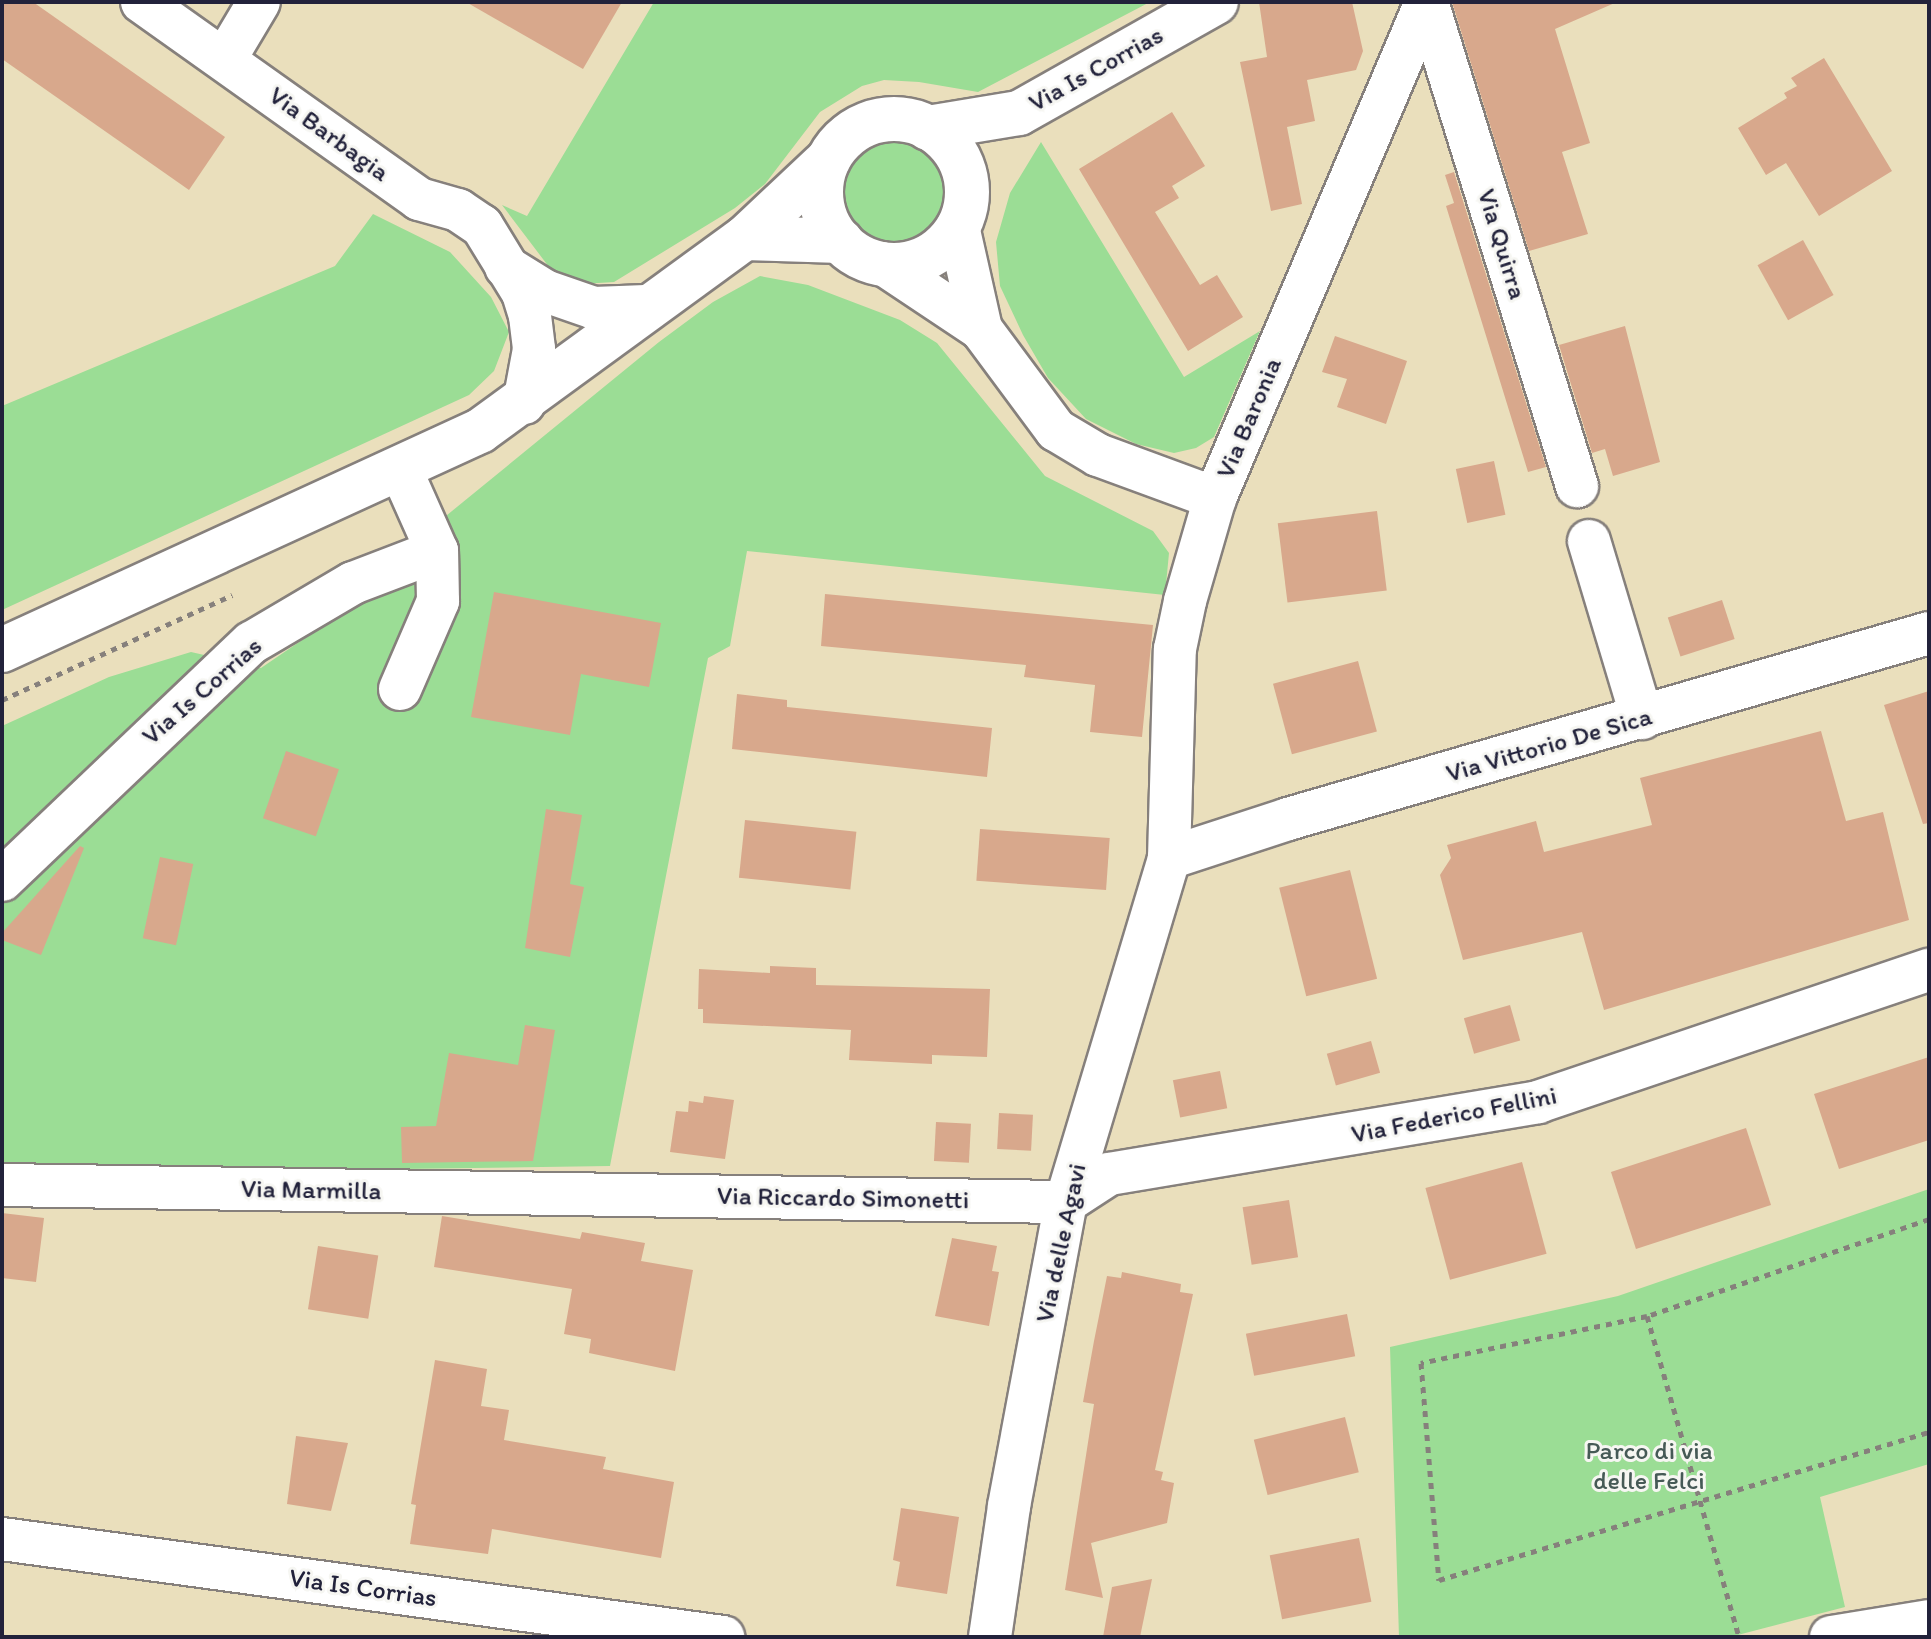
<!DOCTYPE html>
<html>
<head>
<meta charset="utf-8">
<style>
  body { margin:0 }
  #map { position:relative; width:1931px; height:1639px; overflow:hidden; background:#eadfbc; font-family:Itim,sans-serif }
  div>[style] { position:absolute }
  .green>* { inset:0; background:#9bdd95 }
  .round { border-radius:50% }
  .building>* { inset:0; background:#d8a88c; transform-origin:0 0 }
  .path>* { height:5px; margin-top:-2.5px; transform-origin:0; background:repeating-linear-gradient(90deg,#86807c 0 6px,transparent 0 12px) }
  .roads { filter:drop-shadow(2px 0 #86807c) drop-shadow(-2px 0 #86807c) drop-shadow(0 2px #86807c) drop-shadow(0 -2px #86807c) }
  .minor>* { height:42px; margin:-21px; padding:0 21px; transform-origin:21px; border-radius:21px; background:#fff }
  .tertiary>* { height:44px; margin:-22px; padding:0 22px; transform-origin:22px; border-radius:22px; background:#fff }
  .tertiary>.ring { margin:-22px; padding:0; box-sizing:content-box; background:none; border:44px solid #fff; border-radius:50% }
  span { translate:-50% -50%; white-space:nowrap; text-align:center; line-height:1.15; -webkit-text-stroke:6px #f6f6f2; paint-order:stroke }
  .street-label { font-size:26px; color:#22223b }
  .park-label { font-size:26px; color:#465a56 }
  .frame { position:absolute; inset:0; border:4px solid #22223b; pointer-events:none }
</style>
</head>
<body>
<div id="map">
  <div class="green">
    <i style="clip-path:polygon(654px 2px,1150px 2px,978px 92px,919px 82px,884px 80px,862px 86px,820px 112px,765px 184px,735px 208px,614px 282px,582px 284px,549px 267px,502px 205px,527px 216px)"></i>
    <i class="round" style="left:843px;top:140px;width:104px;height:104px"></i>
    <i style="clip-path:polygon(1041px 142px,1184px 377px,1260px 331px,1214px 437px,1196px 448px,1174px 453px,1136px 444px,1086px 419px,1048px 378px,1023px 335px,1000px 286px,996px 242px,1010px 193px)"></i>
    <i style="clip-path:polygon(373px 214px,450px 252px,491px 297px,509px 332px,494px 371px,469px 395px,2px 610px,2px 406px,335px 266px)"></i>
    <i style="clip-path:polygon(760px 276px,808px 285px,900px 320px,937px 343px,1045px 476px,1153px 531px,1169px 553px,1165px 595px,747px 551px,730px 646px,708px 658px,610px 1166px,111px 1173px,2px 1167px,2px 726px,109px 677px,191px 652px,261px 668px,349px 608px,441px 520px,659px 342px,713px 302px)"></i>
    <i style="clip-path:polygon(1929px 1189px,1929px 1464px,1820px 1497px,1845px 1607px,1730px 1637px,1399px 1637px,1390px 1347px,1618px 1296px)"></i>
  </div>
  <div class="building">
    <i style="clip-path:polygon(2px 2px,33px 2px,225px 137px,189px 190px,2px 59px)"></i>
    <i style="clip-path:polygon(466px 2px,622px 2px,583px 69px)"></i>
    <i style="clip-path:polygon(1259px 2px,1352px 2px,1363px 51px,1356px 70px,1307px 80px,1315px 121px,1287px 127px,1302px 204px,1271px 211px,1240px 62px,1267px 57px)"></i>
    <i style="clip-path:polygon(1452px 2px,1617px 2px,1555px 29px,1590px 143px,1562px 152px,1588px 234px,1529px 251px)"></i>
    <i style="clip-path:polygon(1824px 58px,1892px 171px,1819px 216px,1786px 163px,1766px 175px,1738px 128px,1787px 98px,1784px 93px,1797px 86px,1791px 78px)"></i>
    <i style="clip-path:polygon(1172px 112px,1205px 166px,1172px 186px,1179px 198px,1155px 212px,1200px 285px,1217px 275px,1243px 317px,1188px 351px,1079px 169px)"></i>
    <i style="clip-path:polygon(1454px 172px,1546px 467px,1528px 472px,1446px 206px,1454px 203px,1445px 175px)"></i>
    <i style="left:1803px;top:240px;width:63px;height:52px;rotate:61deg"></i>
    <i style="clip-path:polygon(1625px 326px,1660px 462px,1613px 476px,1605px 449px,1592px 453px,1559px 345px)"></i>
    <i style="clip-path:polygon(1335px 336px,1407px 361px,1386px 424px,1337px 407px,1347px 379px,1322px 372px)"></i>
    <i style="left:1494px;top:461px;width:55px;height:39px;rotate:78deg"></i>
    <i style="left:1377px;top:511px;width:80px;height:100px;rotate:83deg"></i>
    <i style="clip-path:polygon(494px 592px,661px 623px,649px 687px,581px 674px,570px 735px,471px 717px)"></i>
    <i style="clip-path:polygon(825px 594px,1153px 625px,1142px 737px,1090px 732px,1095px 685px,1024px 677px,1026px 665px,821px 646px)"></i>
    <i style="left:1722px;top:600px;width:41px;height:57px;rotate:72deg"></i>
    <i style="left:1358px;top:661px;width:73px;height:88px;rotate:75deg"></i>
    <i style="clip-path:polygon(1929px 691px,1929px 823px,1923px 824px,1884px 705px)"></i>
    <i style="clip-path:polygon(737px 694px,787px 700px,787px 707px,992px 728px,987px 777px,732px 749px)"></i>
    <i style="clip-path:polygon(1821px 731px,1846px 821px,1883px 812px,1909px 920px,1604px 1010px,1582px 932px,1463px 960px,1440px 875px,1451px 858px,1447px 845px,1536px 821px,1544px 852px,1652px 825px,1640px 778px)"></i>
    <i style="left:286px;top:751px;width:56px;height:71px;rotate:19deg"></i>
    <i style="clip-path:polygon(546px 809px,582px 815px,570px 884px,584px 887px,570px 957px,525px 948px)"></i>
    <i style="left:745px;top:820px;width:112px;height:58px;rotate:6deg"></i>
    <i style="left:980px;top:829px;width:130px;height:52px;rotate:4deg"></i>
    <i style="clip-path:polygon(80px 846px,84px 848px,41px 955px,2px 940px,2px 933px)"></i>
    <i style="left:160px;top:857px;width:34px;height:83px;rotate:12deg"></i>
    <i style="left:1350px;top:870px;width:112px;height:73px;rotate:76deg"></i>
    <i style="clip-path:polygon(770px 966px,816px 968px,816px 985px,990px 989px,987px 1057px,932px 1055px,932px 1064px,849px 1060px,851px 1030px,703px 1023px,703px 1009px,698px 1009px,699px 969px,770px 973px)"></i>
    <i style="left:1510px;top:1005px;width:37px;height:48px;rotate:74deg"></i>
    <i style="clip-path:polygon(525px 1025px,555px 1030px,533px 1161px,402px 1163px,401px 1127px,436px 1126px,449px 1053px,518px 1065px)"></i>
    <i style="left:1371px;top:1041px;width:33px;height:46px;rotate:74deg"></i>
    <i style="clip-path:polygon(1929px 1057px,1929px 1140px,1839px 1169px,1814px 1094px)"></i>
    <i style="left:1220px;top:1071px;width:38px;height:48px;rotate:79deg"></i>
    <i style="clip-path:polygon(704px 1096px,734px 1100px,725px 1159px,670px 1152px,676px 1111px,688px 1112px,689px 1101px,703px 1103px)"></i>
    <i style="left:999px;top:1113px;width:34px;height:36px;rotate:3deg"></i>
    <i style="left:936px;top:1122px;width:35px;height:39px;rotate:3deg"></i>
    <i style="left:1746px;top:1128px;width:81px;height:142px;rotate:72deg"></i>
    <i style="left:1522px;top:1162px;width:95px;height:100px;rotate:75deg"></i>
    <i style="left:1289px;top:1200px;width:58px;height:47px;rotate:81deg"></i>
    <i style="clip-path:polygon(2px 1213px,44px 1218px,36px 1282px,2px 1278px)"></i>
    <i style="clip-path:polygon(442px 1216px,580px 1239px,582px 1232px,645px 1243px,641px 1261px,693px 1270px,675px 1371px,589px 1353px,591px 1339px,564px 1334px,572px 1289px,434px 1267px)"></i>
    <i style="clip-path:polygon(952px 1238px,997px 1246px,992px 1271px,999px 1272px,989px 1326px,935px 1316px)"></i>
    <i style="left:318px;top:1246px;width:61px;height:64px;rotate:9deg"></i>
    <i style="clip-path:polygon(1122px 1272px,1181px 1284px,1180px 1292px,1193px 1294px,1155px 1470px,1163px 1472px,1161px 1480px,1174px 1483px,1167px 1523px,1091px 1543px,1103px 1598px,1065px 1590px,1094px 1404px,1083px 1402px,1094px 1341px,1107px 1276px,1121px 1278px)"></i>
    <i style="left:1347px;top:1314px;width:43px;height:103px;rotate:79deg"></i>
    <i style="clip-path:polygon(435px 1360px,487px 1369px,481px 1406px,509px 1410px,504px 1440px,606px 1457px,603px 1469px,674px 1482px,661px 1558px,492px 1529px,488px 1554px,410px 1544px,416px 1505px,411px 1504px)"></i>
    <i style="left:1345px;top:1417px;width:57px;height:94px;rotate:76deg"></i>
    <i style="clip-path:polygon(296px 1436px,348px 1443px,331px 1511px,287px 1504px)"></i>
    <i style="clip-path:polygon(901px 1508px,959px 1517px,947px 1594px,896px 1586px,900px 1562px,893px 1560px)"></i>
    <i style="left:1359px;top:1538px;width:65px;height:91px;rotate:79deg"></i>
    <i style="clip-path:polygon(1152px 1579px,1140px 1637px,1103px 1637px,1112px 1587px)"></i>
  </div>
  <div class="path">
    <i style="left:2px;top:700px;width:253px;rotate:-24.5deg"></i>
    <i style="left:1929px;top:1219px;width:298px;rotate:161deg"></i>
    <i style="left:1647px;top:1316px;width:231px;rotate:168.3deg"></i>
    <i style="left:1421px;top:1363px;width:218px;rotate:85.3deg"></i>
    <i style="left:1439px;top:1580px;width:512px;rotate:-16.81deg"></i>
    <i style="left:1647px;top:1316px;width:334px;rotate:74deg"></i>
  </div>
  <div class="roads">
    <div class="minor">
      <i style="left:142px;top:2px;width:340px;rotate:35.4deg"></i>
      <i style="left:419px;top:199px;width:41px;rotate:15.8deg"></i>
      <i style="left:458px;top:210px;width:29px;rotate:34deg"></i>
      <i style="left:482px;top:226px;width:79px;rotate:58.5deg"></i>
      <i style="left:523px;top:293px;width:24px;rotate:73deg"></i>
      <i style="left:530px;top:316px;width:33px;rotate:83deg"></i>
      <i style="left:534px;top:349px;width:55px;rotate:100.5deg"></i>
      <i style="left:1427px;top:2px;width:507px;rotate:72.78deg"></i>
      <i style="left:225px;top:59px;width:66px;rotate:-59.2deg"></i>
      <i style="left:958px;top:226px;width:106px;rotate:77.4deg"></i>
      <i style="left:981px;top:329px;width:126px;rotate:53.4deg"></i>
      <i style="left:1056px;top:430px;width:49px;rotate:30.8deg"></i>
      <i style="left:1098px;top:455px;width:125px;rotate:20.2deg"></i>
      <i style="left:882px;top:263px;width:119px;rotate:33.7deg"></i>
      <i style="left:506px;top:267px;width:46px;rotate:31.6deg"></i>
      <i style="left:545px;top:291px;width:52px;rotate:19.1deg"></i>
      <i style="left:594px;top:308px;width:52px;rotate:-2.2deg"></i>
      <i style="left:1589px;top:541px;width:185px;rotate:73.3deg"></i>
      <i style="left:400px;top:689px;width:96px;rotate:-66.6deg"></i>
      <i style="left:438px;top:601px;width:50px;rotate:-91.1deg"></i>
      <i style="left:437px;top:551px;width:91px;rotate:-114deg"></i>
      <i style="left:1169px;top:858px;width:125px;rotate:-18.1deg"></i>
      <i style="left:1288px;top:819px;width:667px;rotate:-16.18deg"></i>
      <i style="left:2px;top:880px;width:344px;rotate:-43.6deg"></i>
      <i style="left:251px;top:643px;width:118px;rotate:-30.5deg"></i>
      <i style="left:353px;top:583px;width:90px;rotate:-20.9deg"></i>
      <i style="left:2px;top:1185px;width:1064px;rotate:0.92deg"></i>
      <i style="left:1066px;top:1202px;width:51px;rotate:-33.1deg"></i>
      <i style="left:1109px;top:1174px;width:435px;rotate:-9.5deg"></i>
      <i style="left:1538px;top:1102px;width:413px;rotate:-18.7deg"></i>
      <i style="left:2px;top:1539px;width:728px;rotate:7.74deg"></i>
      <i style="left:990px;top:1637px;width:132px;rotate:-81.7deg"></i>
      <i style="left:1009px;top:1506px;width:309px;rotate:-79.4deg"></i>
      <i style="left:1066px;top:1202px;width:359px;rotate:-73.3deg"></i>
      <i style="left:1169px;top:858px;width:209px;rotate:-88.4deg"></i>
      <i style="left:1175px;top:649px;width:49px;rotate:-78.2deg"></i>
      <i style="left:1185px;top:601px;width:107px;rotate:-73.8deg"></i>
      <i style="left:1215px;top:498px;width:539px;rotate:-66.95deg"></i>
      <i style="left:1831px;top:1637px;width:99px;rotate:-9.3deg"></i>
    </div>
    <div class="tertiary">
      <i class="ring" style="left:821px;top:119px;width:102px;height:102px"></i>
      <i style="left:928px;top:128px;width:92px;rotate:-9.4deg"></i>
      <i style="left:1019px;top:113px;width:226px;rotate:-29.4deg"></i>
      <i style="left:745px;top:238px;width:96px;rotate:1.8deg"></i>
      <i style="left:2px;top:650px;width:526px;rotate:-24.62deg"></i>
      <i style="left:480px;top:431px;width:328px;rotate:-36.1deg"></i>
      <i style="left:745px;top:238px;width:114px;rotate:-43.2deg"></i>
    </div>
  </div>
  <div class="street-label">
    <span style="left:1096px;top:69px;rotate:-29deg">Via Is Corrias</span>
    <span style="left:329px;top:134px;rotate:36deg">Via Barbagia</span>
    <span style="left:1502px;top:244px;rotate:73deg">Via Quirra</span>
    <span style="left:1249px;top:418px;rotate:-67deg">Via Baronia</span>
    <span style="left:202px;top:691px;rotate:-41deg">Via Is Corrias</span>
    <span style="left:1549px;top:745px;rotate:-16deg">Via Vittorio De Sica</span>
    <span style="left:1454px;top:1115px;rotate:-11deg">Via Federico Fellini</span>
    <span style="left:311px;top:1190px;rotate:1deg">Via Marmilla</span>
    <span style="left:843px;top:1198px;rotate:1deg">Via Riccardo Simonetti</span>
    <span style="left:1061px;top:1243px;rotate:-78deg">Via delle Agavi</span>
    <span style="left:363px;top:1588px;rotate:8deg">Via Is Corrias</span>
  </div>
  <div class="park-label">
    <span style="left:1649px;top:1466px">Parco di via<br>delle Felci</span>
  </div>
  <div class="frame"></div>
</div>
</body>
</html>
